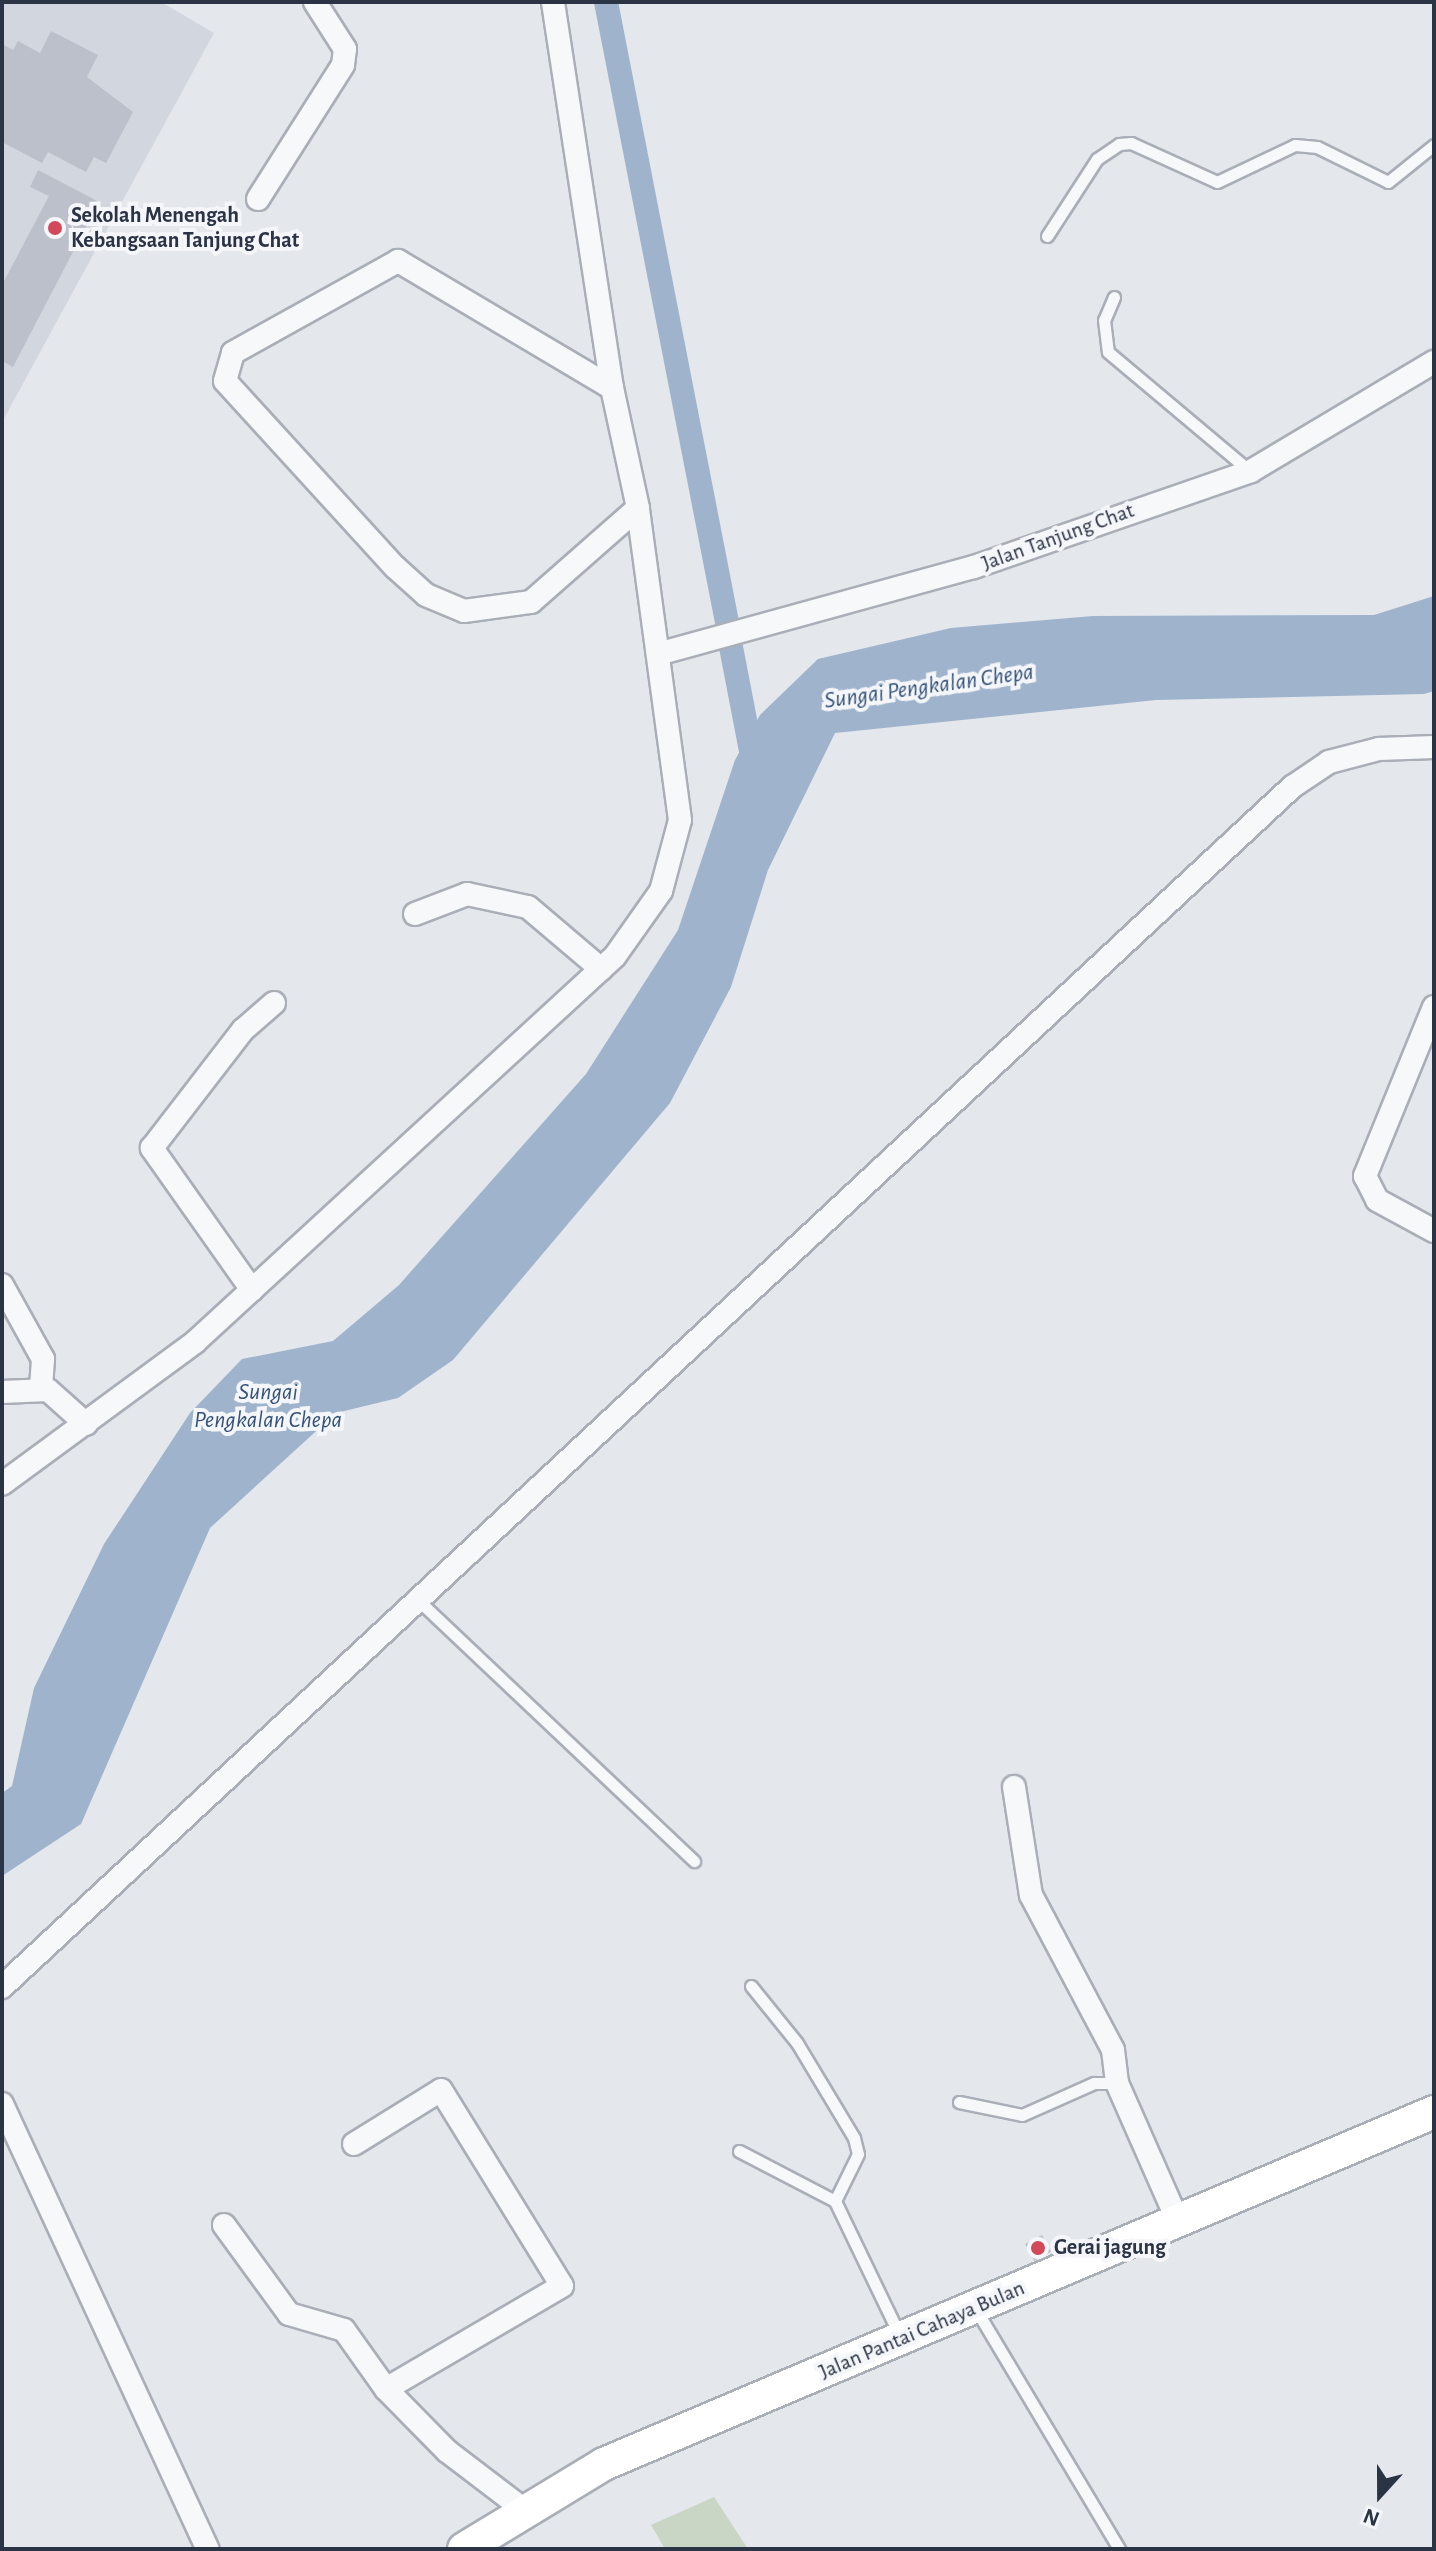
<!DOCTYPE html>
<html>
<head>
<meta charset="utf-8">
<style>
  body { margin:0 }
  #map { position:relative; width:1436px; height:2551px; overflow:hidden; background:#e4e7ec; font-family:"Alegreya Sans",sans-serif }
  div>[style] { position:absolute }
  .built>* { inset:0; background:#d2d6de }
  .green>* { inset:0; background:#c9d6c5 }
  .water>* { inset:0; background:#9fb4cc }
  .canal>* { height:24px; margin:-12px; padding:0 12px; transform-origin:12px; border-radius:12px; background:#9fb4cc }
  .building>* { inset:0; background:#bbc0ca; transform-origin:0 0 }
  .roads { filter:drop-shadow(2px 0 #a9aeb7) drop-shadow(-2px 0 #a9aeb7) drop-shadow(0 2px #a9aeb7) drop-shadow(0 -2px #a9aeb7) }
  .lane>* { height:11px; margin:-5.5px; padding:0 5.5px; transform-origin:5.5px; border-radius:5.5px; background:#f7f8fa }
  .street>* { height:22px; margin:-11px; padding:0 11px; transform-origin:11px; border-radius:11px; background:#f7f8fa }
  .secondary>* { height:32px; margin:-16px; padding:0 16px; transform-origin:16px; border-radius:16px; background:#fff }
  .dots>* { width:22px; height:22px; translate:-50% -50%; box-sizing:border-box; border:4px solid #f4f6f9; border-radius:50% }
  span { translate:-50% -50%; white-space:nowrap; text-align:center; line-height:1.15; -webkit-text-stroke:8px #f4f6f9; paint-order:stroke }
  .poi-label { font-size:22px; color:#2b3445; font-weight:700 }
  .left { translate:0 -50%; text-align:left }
  .street-label { font-size:22px; color:#2b3445 }
  .water-label { font-size:24px; color:#34527a; font-style:italic }
  .frame { position:absolute; inset:0; border:4px solid #2b3445; pointer-events:none }
  .north { position:absolute; left:1340px; top:2455px; width:80px; height:80px; -webkit-text-stroke:6px #f4f6f9; paint-order:stroke; rotate:201deg; font-size:22px; font-weight:700; line-height:32px; text-align:center; color:#2b3445 }
  .north::after { content:''; display:block; margin:auto; width:28px; height:36px; background:#2b3445; clip-path:polygon(50% 0,100% 100%,50% 72%,0 100%) }
</style>
</head>
<body>
<div id="map">
  <div class="built">
    <i style="clip-path:polygon(2px 2px,161px 2px,214px 33px,2px 422px)"></i>
  </div>
  <div class="green">
    <i style="clip-path:polygon(714px 2497px,748px 2549px,665px 2549px,651px 2525px)"></i>
  </div>
  <div class="water">
    <i style="clip-path:polygon(1434px 596px,1434px 691px,1424px 694px,1156px 700px,835px 733px,768px 870px,731px 987px,670px 1103px,453px 1360px,398px 1398px,336px 1413px,210px 1528px,81px 1824px,2px 1876px,2px 1793px,12px 1786px,34px 1688px,104px 1544px,190px 1413px,242px 1359px,333px 1341px,399px 1285px,586px 1074px,678px 930px,735px 760px,760px 715px,818px 659px,951px 628px,1093px 616px,1374px 615px)"></i>
  </div>
  <div class="canal">
    <i style="left:606px;top:2px;width:632px;rotate:78.96deg"></i>
    <i style="left:731px;top:647px;width:122px;rotate:79.1deg"></i>
  </div>
  <div class="building">
    <i style="clip-path:polygon(51px 31px,98px 55px,87px 77px,133px 112px,106px 163px,94px 157px,86px 172px,48px 152px,42px 163px,2px 142px,2px 44px,13px 50px,18px 41px,40px 53px)"></i>
    <i style="clip-path:polygon(38px 170px,99px 202px,13px 367px,2px 361px,2px 285px,49px 196px,30px 187px)"></i>
    <i style="left:1042px;top:2235px;width:19px;height:19px;rotate:62deg"></i>
  </div>
  <div class="roads">
    <div class="lane">
      <i style="left:1047px;top:236px;width:92px;rotate:-57deg"></i>
      <i style="left:1097px;top:159px;width:27px;rotate:-34deg"></i>
      <i style="left:1119px;top:144px;width:12px;rotate:-5deg"></i>
      <i style="left:1131px;top:143px;width:94px;rotate:24.4deg"></i>
      <i style="left:1217px;top:182px;width:86px;rotate:-25.4deg"></i>
      <i style="left:1295px;top:145px;width:22px;rotate:5deg"></i>
      <i style="left:1317px;top:147px;width:79px;rotate:26.2deg"></i>
      <i style="left:1388px;top:182px;width:59px;rotate:-38.8deg"></i>
      <i style="left:1114px;top:297px;width:25px;rotate:113deg"></i>
      <i style="left:1104px;top:320px;width:32px;rotate:83deg"></i>
      <i style="left:1108px;top:352px;width:185px;rotate:40deg"></i>
      <i style="left:418px;top:1600px;width:380px;rotate:43.4deg"></i>
      <i style="left:751px;top:1986px;width:73px;rotate:51.1deg"></i>
      <i style="left:797px;top:2043px;width:111px;rotate:59deg"></i>
      <i style="left:854px;top:2138px;width:16px;rotate:76deg"></i>
      <i style="left:858px;top:2154px;width:52px;rotate:116.1deg"></i>
      <i style="left:959px;top:2102px;width:64px;rotate:11.7deg"></i>
      <i style="left:1022px;top:2115px;width:79px;rotate:-24deg"></i>
      <i style="left:1094px;top:2083px;width:23px"></i>
      <i style="left:739px;top:2151px;width:108px;rotate:27.5deg"></i>
      <i style="left:835px;top:2201px;width:148px;rotate:64.3deg"></i>
      <i style="left:975px;top:2308px;width:281px;rotate:59.1deg"></i>
    </div>
    <div class="street">
      <i style="left:258px;top:199px;width:159px;rotate:-57.6deg"></i>
      <i style="left:343px;top:65px;width:16px;rotate:-83deg"></i>
      <i style="left:345px;top:49px;width:56px;rotate:-122.6deg"></i>
      <i style="left:612px;top:388px;width:249px;rotate:-149.3deg"></i>
      <i style="left:398px;top:261px;width:189px;rotate:150.9deg"></i>
      <i style="left:233px;top:353px;width:29px;rotate:106deg"></i>
      <i style="left:225px;top:381px;width:252px;rotate:47.6deg"></i>
      <i style="left:395px;top:567px;width:42px;rotate:42.1deg"></i>
      <i style="left:426px;top:595px;width:41px;rotate:22.8deg"></i>
      <i style="left:464px;top:611px;width:68px;rotate:-7.7deg"></i>
      <i style="left:531px;top:602px;width:142px;rotate:-41.3deg"></i>
      <i style="left:658px;top:654px;width:328px;rotate:-15.4deg"></i>
      <i style="left:974px;top:567px;width:293px;rotate:-19.1deg"></i>
      <i style="left:1251px;top:471px;width:213px;rotate:-30.8deg"></i>
      <i style="left:415px;top:914px;width:56px;rotate:-21deg"></i>
      <i style="left:467px;top:894px;width:62px;rotate:12deg"></i>
      <i style="left:528px;top:907px;width:96px;rotate:40.3deg"></i>
      <i style="left:1434px;top:1007px;width:183px;rotate:112.2deg"></i>
      <i style="left:1365px;top:1176px;width:27px;rotate:63deg"></i>
      <i style="left:1377px;top:1200px;width:65px;rotate:28.5deg"></i>
      <i style="left:2px;top:1285px;width:85px;rotate:61deg"></i>
      <i style="left:43px;top:1359px;width:29px;rotate:94deg"></i>
      <i style="left:252px;top:1290px;width:174px;rotate:-125.2deg"></i>
      <i style="left:152px;top:1148px;width:149px;rotate:-52.4deg"></i>
      <i style="left:243px;top:1030px;width:41px;rotate:-41.1deg"></i>
      <i style="left:2px;top:1392px;width:46px;rotate:-2.5deg"></i>
      <i style="left:48px;top:1390px;width:51px;rotate:41.8deg"></i>
      <i style="left:2px;top:1484px;width:240px;rotate:-36.3deg"></i>
      <i style="left:195px;top:1342px;width:570px;rotate:-42.58deg"></i>
      <i style="left:615px;top:956px;width:80px;rotate:-54.7deg"></i>
      <i style="left:661px;top:891px;width:73px;rotate:-75deg"></i>
      <i style="left:680px;top:820px;width:315px;rotate:-97.7deg"></i>
      <i style="left:638px;top:508px;width:123px;rotate:-102.2deg"></i>
      <i style="left:612px;top:388px;width:390px;rotate:-98.7deg"></i>
      <i style="left:1014px;top:1787px;width:109px;rotate:81.1deg"></i>
      <i style="left:1031px;top:1895px;width:175px;rotate:62.1deg"></i>
      <i style="left:1113px;top:2050px;width:33px;rotate:83deg"></i>
      <i style="left:1117px;top:2083px;width:151px;rotate:66.2deg"></i>
      <i style="left:2px;top:1987px;width:1762px;rotate:-42.93deg"></i>
      <i style="left:1292px;top:787px;width:45px;rotate:-34deg"></i>
      <i style="left:1329px;top:762px;width:52px;rotate:-14.6deg"></i>
      <i style="left:1379px;top:749px;width:55px;rotate:-2.1deg"></i>
      <i style="left:2px;top:2104px;width:490px;rotate:65.2deg"></i>
      <i style="left:354px;top:2144px;width:102px;rotate:-31.8deg"></i>
      <i style="left:441px;top:2090px;width:230px;rotate:58.3deg"></i>
      <i style="left:562px;top:2286px;width:204px;rotate:149.7deg"></i>
      <i style="left:224px;top:2225px;width:110px;rotate:53.9deg"></i>
      <i style="left:289px;top:2314px;width:57px;rotate:16.2deg"></i>
      <i style="left:344px;top:2330px;width:72px;rotate:54.6deg"></i>
      <i style="left:386px;top:2389px;width:87px;rotate:45.5deg"></i>
      <i style="left:447px;top:2451px;width:96px;rotate:37.3deg"></i>
    </div>
    <div class="secondary">
      <i style="left:464px;top:2549px;width:164px;rotate:-31.3deg"></i>
      <i style="left:604px;top:2464px;width:902px;rotate:-22.98deg"></i>
    </div>
  </div>
  <div class="dots">
    <i style="left:55px;top:228px;background:#d1495b"></i>
    <i style="left:1038px;top:2248px;background:#d1495b"></i>
  </div>
  <div class="poi-label">
    <span class="left" style="left:71px;top:228px">Sekolah Menengah<br>Kebangsaan Tanjung Chat</span>
    <span class="left" style="left:1054px;top:2248px">Gerai jagung</span>
  </div>
  <div class="street-label">
    <span style="left:1058px;top:537px;rotate:-20deg">Jalan Tanjung Chat</span>
    <span style="left:922px;top:2330px;rotate:-23deg">Jalan Pantai Cahaya Bulan</span>
  </div>
  <div class="water-label">
    <span style="left:929px;top:687px;rotate:-8deg">Sungai Pengkalan Chepa</span>
    <span style="left:268px;top:1407px">Sungai<br>Pengkalan Chepa</span>
  </div>
  <div class="frame"></div>
  <div class="north">N</div>
</div>
</body>
</html>
